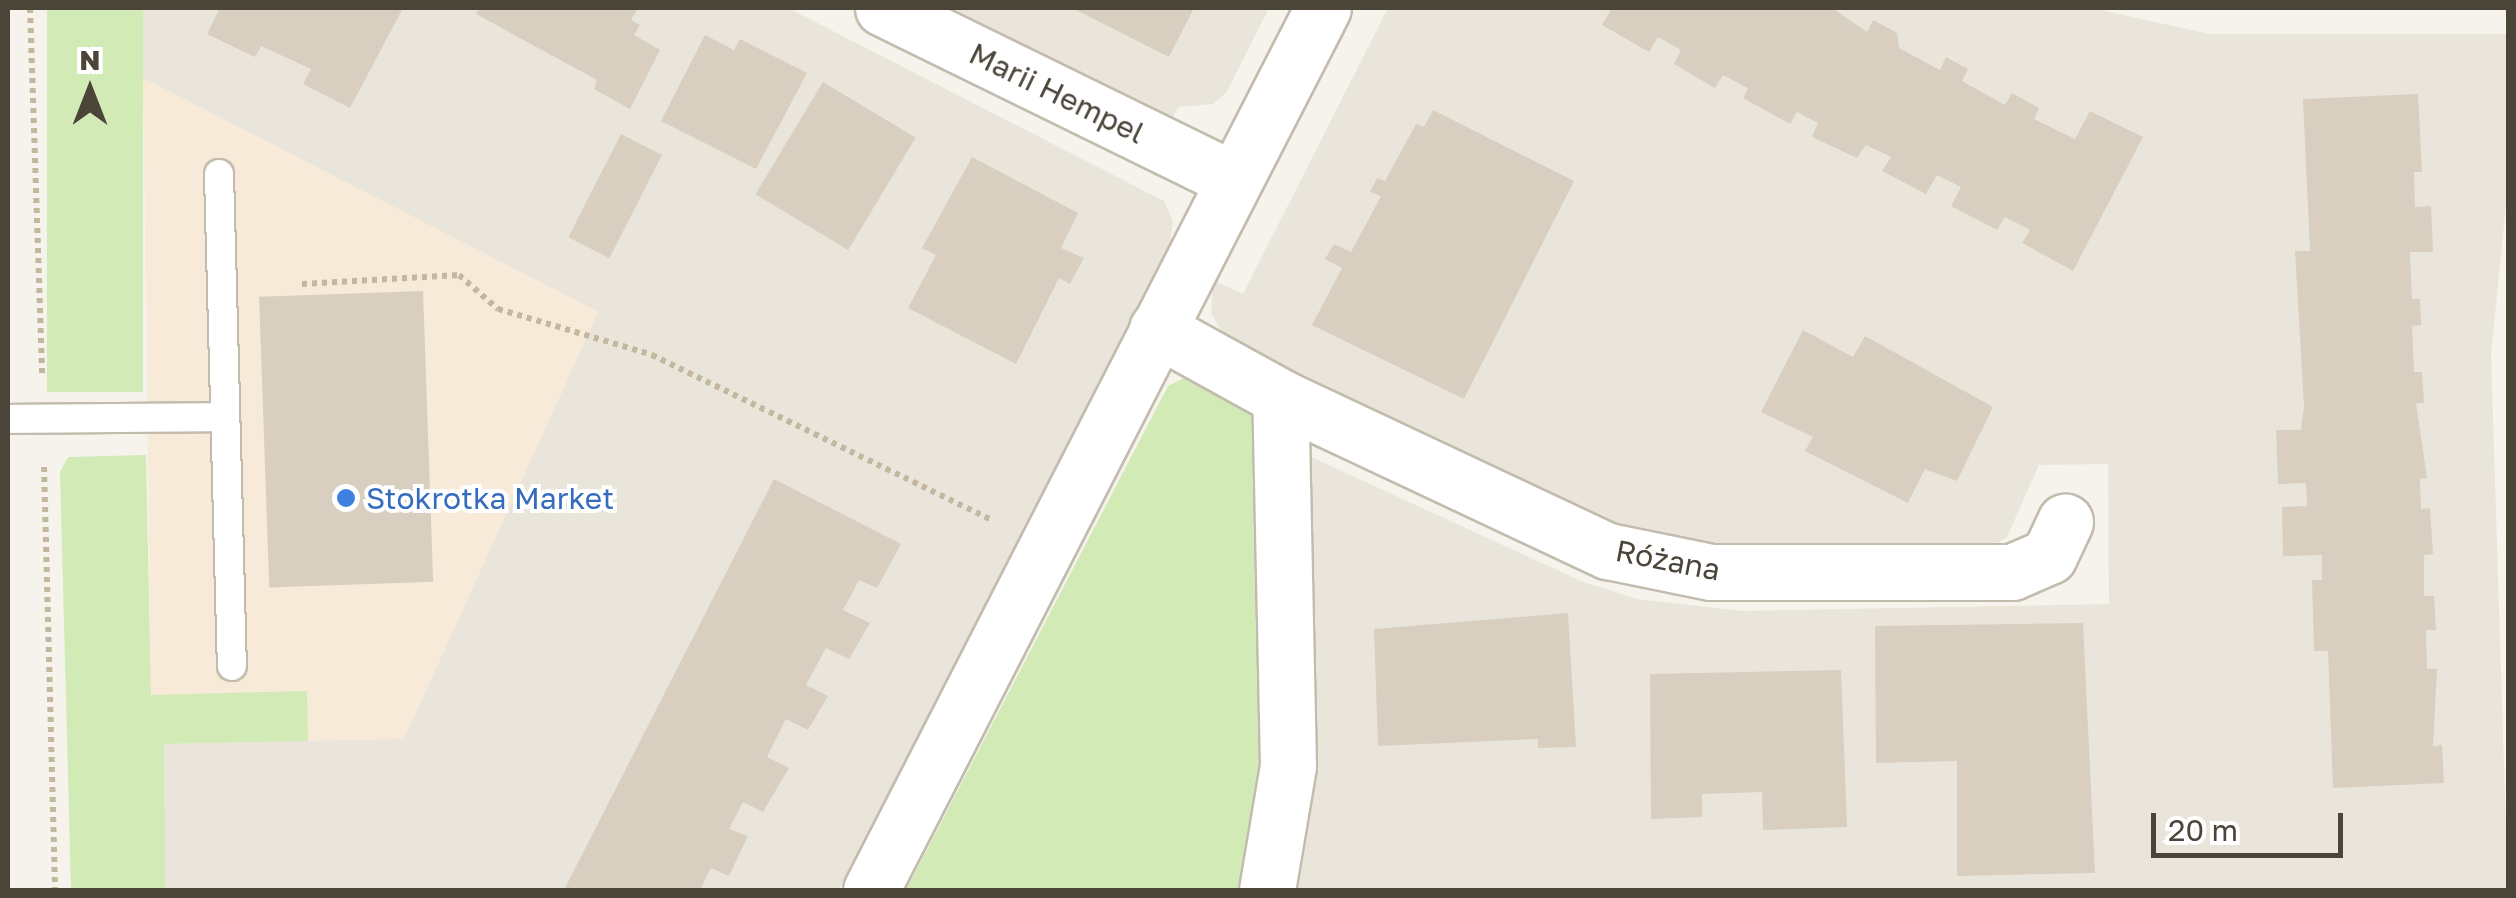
<!DOCTYPE html>
<html>
<head>
<meta charset="utf-8">
<style>
  body { margin:0 }
  #map { position:relative; width:2516px; height:898px; overflow:hidden; background:#f6f3ec; font-family:"Golos Text",sans-serif }
  div>[style] { position:absolute }
  .residential>* { inset:0; background:#eae5da }
  .commercial>* { inset:0; background:#f7ead8 }
  .green>* { inset:0; background:#d2eab5; transform-origin:0 0 }
  .building>* { inset:0; background:#d8cfc1; transform-origin:0 0 }
  .path>* { height:6px; margin-top:-3px; transform-origin:0; background:repeating-linear-gradient(90deg,#c4b79f 0 5px,transparent 0 10px) }
  .roads { filter:drop-shadow(2px 0 #c2bbae) drop-shadow(-2px 0 #c2bbae) drop-shadow(0 2px #c2bbae) drop-shadow(0 -2px #c2bbae) }
  .lane>* { height:28px; margin:-14px; padding:0 14px; transform-origin:14px; border-radius:14px; background:#fff }
  .street>* { height:55px; margin:-27.5px; padding:0 27.5px; transform-origin:27.5px; border-radius:27.5px; background:#fff }
  .dots>* { width:28px; height:28px; translate:-50% -50%; box-sizing:border-box; border:5px solid #fff; border-radius:50% }
  span { translate:-50% -50%; white-space:nowrap; text-align:center; line-height:1.15; -webkit-text-stroke:8px #fff; paint-order:stroke }
  .street-label { font-size:30px; color:#4b4439 }
  .shop-label { font-size:30px; color:#366cbe }
  .left { translate:0 -50%; text-align:left }
  .frame { position:absolute; inset:0; border:10px solid #4b4439; pointer-events:none }
  .north { position:absolute; left:40px; top:40px; width:100px; height:100px; -webkit-text-stroke:8px #fff; paint-order:stroke; rotate:0deg; font-size:28px; font-weight:700; line-height:40px; text-align:center; color:#4b4439 }
  .north::after { content:''; display:block; margin:auto; width:35px; height:45px; background:#4b4439; clip-path:polygon(50% 0,100% 100%,50% 72%,0 100%) }
  .scale { position:absolute; left:2151px; top:813px; width:192px; height:45px; box-sizing:border-box; border:5px solid #4b4439; border-top:0; padding-left:12px; font-size:30px; line-height:35px; white-space:nowrap; color:#4b4439; -webkit-text-stroke:8px #fff; paint-order:stroke }
</style>
</head>
<body>
<div id="map">
  <div class="residential">
    <i style="clip-path:polygon(143px 8px,788px 8px,1164px 201px,1173px 221px,1170px 243px,839px 890px,165px 890px,163px 744px,404px 738px,598px 312px,143px 78px)"></i>
    <i style="clip-path:polygon(952px 8px,1269px 8px,1226px 93px,1213px 104px,1179px 107px,1172px 118px)"></i>
    <i style="clip-path:polygon(1388px 8px,2091px 8px,2210px 34px,2508px 34px,2508px 184px,2491px 355px,2508px 890px,1293px 890px,1310px 774px,1307px 455px,1581px 581px,1637px 599px,1743px 611px,2109px 604px,2108px 464px,2039px 465px,2007px 537px,1991px 547px,1739px 551px,1626px 536px,1228px 344px,1211px 313px,1213px 280px,1243px 294px)"></i>
  </div>
  <div class="commercial">
    <i style="clip-path:polygon(143px 78px,598px 312px,404px 739px,308px 741px,306px 691px,151px 696px)"></i>
  </div>
  <div class="green">
    <i style="left:47px;top:8px;width:96px;height:384px"></i>
    <i style="clip-path:polygon(1184px 378px,1205px 380px,1249px 408px,1259px 428px,1262px 816px,1242px 890px,906px 890px,1168px 386px)"></i>
    <i style="clip-path:polygon(146px 455px,151px 695px,307px 691px,308px 741px,164px 744px,165px 890px,71px 890px,60px 472px,68px 457px)"></i>
  </div>
  <div class="building">
    <i style="clip-path:polygon(220px 8px,403px 8px,350px 108px,303px 84px,311px 69px,261px 46px,255px 57px,207px 34px)"></i>
    <i style="clip-path:polygon(480px 8px,638px 8px,631px 20px,640px 25px,634px 35px,660px 50px,630px 109px,594px 89px,597px 80px,476px 14px)"></i>
    <i style="clip-path:polygon(1072px 8px,1194px 8px,1169px 57px)"></i>
    <i style="clip-path:polygon(1606px 8px,1832px 8px,1867px 32px,1873px 20px,1897px 33px,1899px 48px,1940px 70px,1946px 57px,1968px 69px,1962px 81px,2005px 105px,2012px 93px,2039px 108px,2034px 119px,2075px 139px,2090px 111px,2143px 137px,2073px 271px,2022px 243px,2030px 230px,2005px 217px,1997px 230px,1951px 206px,1961px 187px,1937px 175px,1926px 194px,1882px 171px,1891px 157px,1866px 145px,1857px 158px,1812px 137px,1818px 123px,1797px 112px,1790px 124px,1743px 98px,1748px 88px,1723px 75px,1715px 88px,1674px 64px,1681px 50px,1658px 37px,1649px 52px,1602px 25px,1611px 10px)"></i>
    <i style="clip-path:polygon(705px 35px,734px 50px,740px 39px,807px 73px,756px 169px,661px 121px)"></i>
    <i style="left:823px;top:82px;width:108px;height:131px;rotate:31deg"></i>
    <i style="clip-path:polygon(2418px 94px,2422px 172px,2414px 172px,2415px 207px,2431px 206px,2433px 252px,2410px 252px,2412px 299px,2420px 299px,2421px 325px,2412px 326px,2414px 372px,2422px 372px,2424px 403px,2416px 403px,2427px 478px,2420px 479px,2421px 509px,2430px 508px,2433px 554px,2424px 555px,2424px 596px,2434px 596px,2436px 630px,2426px 630px,2427px 669px,2437px 669px,2433px 746px,2442px 745px,2444px 783px,2333px 788px,2328px 651px,2314px 651px,2312px 580px,2322px 580px,2322px 555px,2283px 556px,2282px 507px,2307px 506px,2306px 483px,2278px 484px,2276px 430px,2301px 430px,2304px 406px,2295px 251px,2310px 251px,2303px 99px)"></i>
    <i style="clip-path:polygon(1433px 110px,1574px 181px,1464px 399px,1312px 325px,1342px 268px,1325px 259px,1334px 244px,1351px 252px,1381px 196px,1370px 192px,1377px 178px,1385px 181px,1416px 124px,1424px 127px)"></i>
    <i style="left:621px;top:134px;width:46px;height:116px;rotate:27deg"></i>
    <i style="clip-path:polygon(972px 157px,1078px 213px,1061px 248px,1084px 258px,1070px 284px,1059px 278px,1016px 364px,908px 308px,936px 255px,922px 248px)"></i>
    <i style="left:423px;top:291px;width:291px;height:164px;rotate:88deg"></i>
    <i style="clip-path:polygon(1803px 330px,1853px 357px,1865px 336px,1993px 407px,1957px 481px,1925px 469px,1908px 503px,1805px 451px,1813px 437px,1761px 412px)"></i>
    <i style="clip-path:polygon(774px 479px,901px 544px,877px 588px,859px 580px,843px 610px,870px 623px,849px 659px,826px 648px,806px 685px,828px 696px,808px 730px,786px 719px,767px 757px,789px 768px,763px 812px,743px 802px,729px 829px,748px 836px,729px 876px,711px 868px,700px 890px,564px 890px)"></i>
    <i style="clip-path:polygon(1568px 613px,1576px 747px,1538px 748px,1538px 739px,1378px 746px,1374px 629px)"></i>
    <i style="clip-path:polygon(2083px 623px,2095px 873px,1957px 876px,1957px 761px,1876px 763px,1875px 626px)"></i>
    <i style="clip-path:polygon(1841px 670px,1847px 827px,1763px 830px,1762px 792px,1702px 794px,1702px 817px,1651px 819px,1650px 674px)"></i>
  </div>
  <div class="path">
    <i style="left:30px;top:8px;width:366px;rotate:88.1deg"></i>
    <i style="left:302px;top:284px;width:157px;rotate:-3.3deg"></i>
    <i style="left:459px;top:275px;width:52px;rotate:41.1deg"></i>
    <i style="left:498px;top:309px;width:161px;rotate:16.6deg"></i>
    <i style="left:652px;top:355px;width:378px;rotate:25.9deg"></i>
    <i style="left:44px;top:467px;width:423px;rotate:88.5deg"></i>
  </div>
  <div class="roads">
    <div class="lane">
      <i style="left:219px;top:174px;width:492px;rotate:88.5deg"></i>
      <i style="left:8px;top:419px;width:217px;rotate:-0.5deg"></i>
    </div>
    <div class="street">
      <i style="left:883px;top:8px;width:389px;rotate:26.1deg"></i>
      <i style="left:1157px;top:329px;width:141px;rotate:28.9deg"></i>
      <i style="left:1280px;top:397px;width:362px;rotate:25.2deg"></i>
      <i style="left:1608px;top:551px;width:105px;rotate:11.5deg"></i>
      <i style="left:1711px;top:572px;width:301px"></i>
      <i style="left:2012px;top:572px;width:40px;rotate:-23.4deg"></i>
      <i style="left:2049px;top:556px;width:38px;rotate:-65deg"></i>
      <i style="left:871px;top:890px;width:991px;rotate:-62.87deg"></i>
      <i style="left:1267px;top:890px;width:126px;rotate:-80.4deg"></i>
      <i style="left:1288px;top:766px;width:369px;rotate:-91.2deg"></i>
    </div>
  </div>
  <div class="dots">
    <i style="left:346px;top:498px;background:#3f7fe0"></i>
  </div>
  <div class="street-label">
    <span style="left:1057px;top:93px;rotate:26deg">Marii Hempel</span>
    <span style="left:1668px;top:560px;rotate:11deg">Różana</span>
  </div>
  <div class="shop-label">
    <span class="left" style="left:366px;top:498px">Stokrotka Market</span>
  </div>
  <div class="frame"></div>
  <div class="north">N</div>
  <div class="scale">20 m</div>
</div>
</body>
</html>
